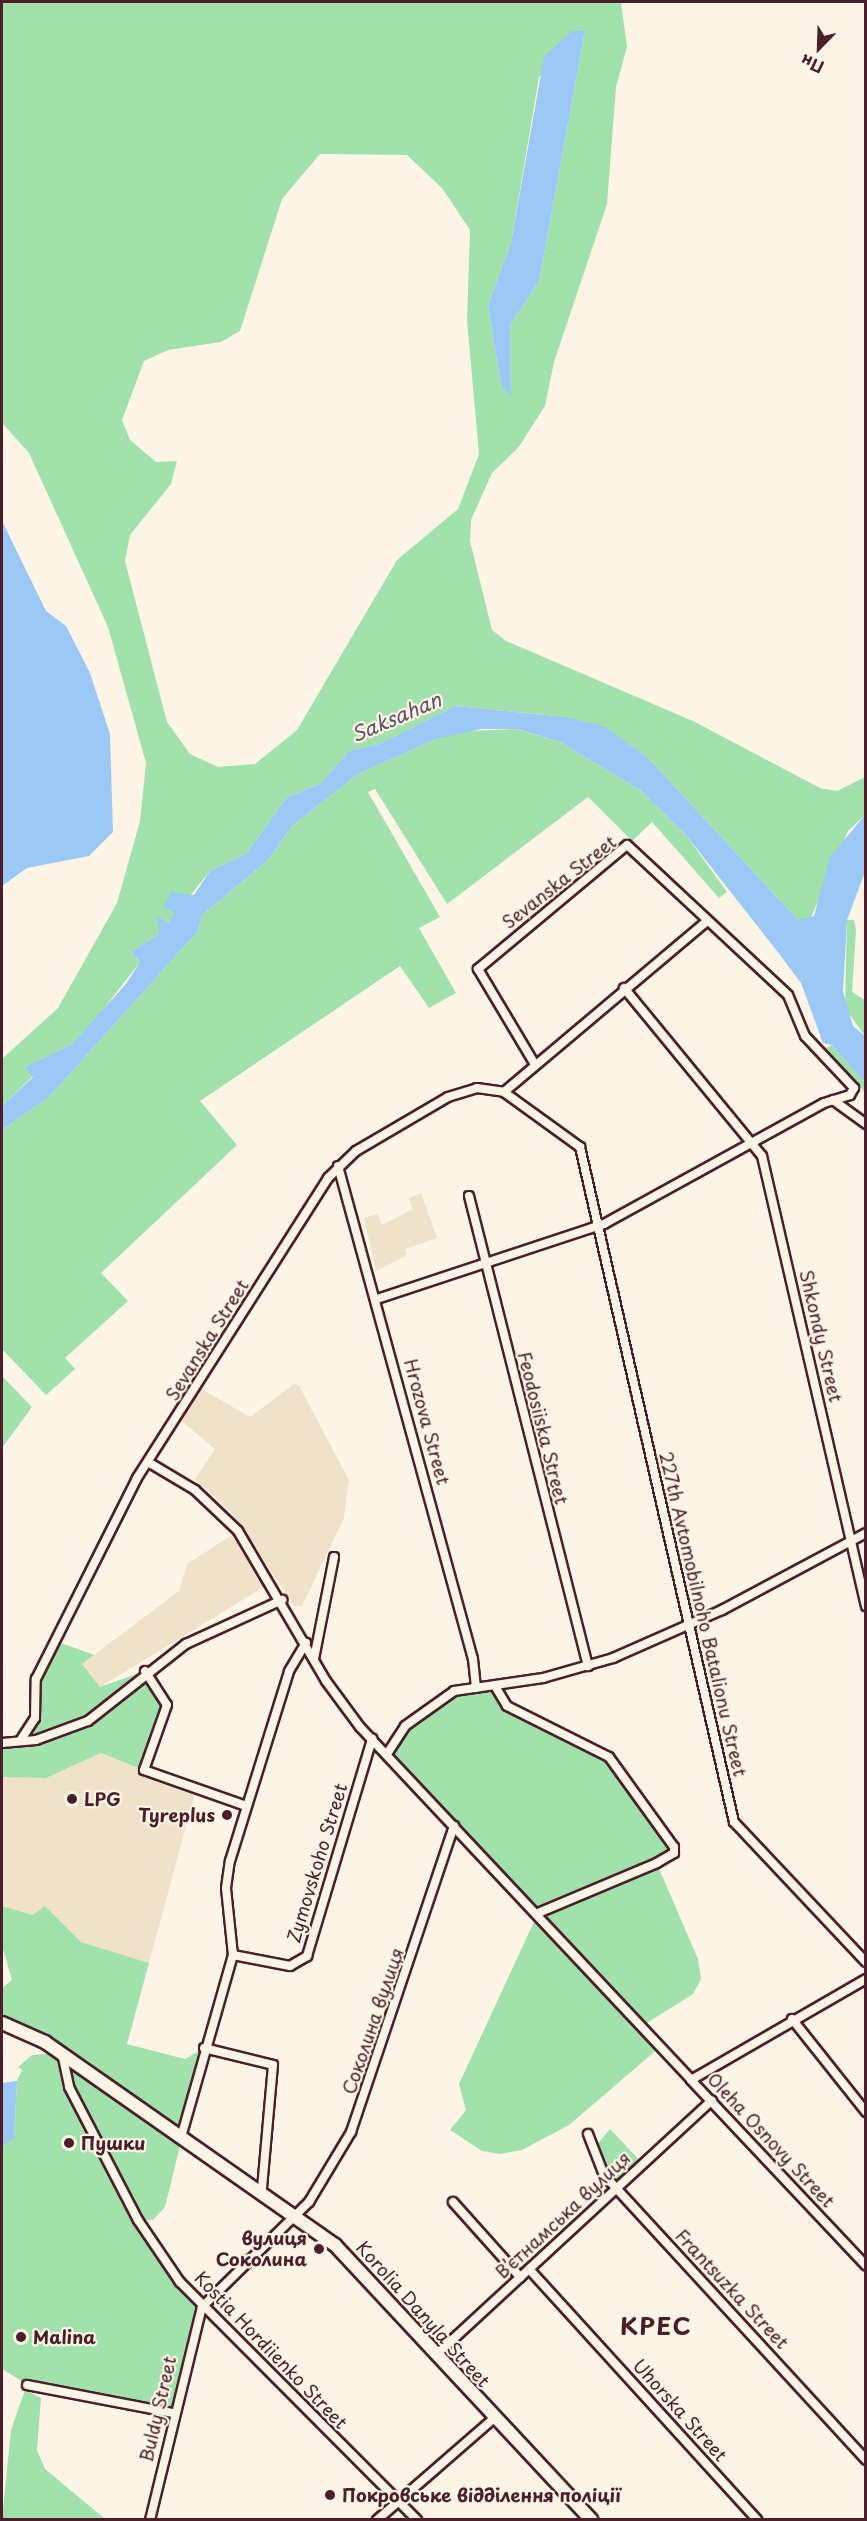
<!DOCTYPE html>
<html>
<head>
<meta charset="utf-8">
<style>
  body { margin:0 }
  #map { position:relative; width:867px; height:2521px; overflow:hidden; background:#fcf5e5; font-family:"Playpen Sans",sans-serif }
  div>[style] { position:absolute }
  .built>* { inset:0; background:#efe2c8 }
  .green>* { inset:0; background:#a1e1ab }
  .water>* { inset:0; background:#9bc8f5 }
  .roads { filter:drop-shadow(2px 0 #4a1f2b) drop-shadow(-2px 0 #4a1f2b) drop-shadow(0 2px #4a1f2b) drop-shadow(0 -2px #4a1f2b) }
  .minor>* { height:8px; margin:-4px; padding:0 4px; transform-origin:4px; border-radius:4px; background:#fcf5e5 }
  .secondary>* { height:12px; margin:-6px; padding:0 6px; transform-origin:6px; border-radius:6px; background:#fcf5e5 }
  .dots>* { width:16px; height:16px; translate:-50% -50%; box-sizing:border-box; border:3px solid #fcf5e5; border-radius:50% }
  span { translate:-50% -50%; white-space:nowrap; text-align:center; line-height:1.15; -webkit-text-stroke:4.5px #fcf5e5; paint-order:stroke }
  .street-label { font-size:18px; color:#4a1f2b }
  .poi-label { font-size:18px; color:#4a1f2b; font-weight:700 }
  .left { translate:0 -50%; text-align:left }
  .right { translate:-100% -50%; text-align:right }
  .water-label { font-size:20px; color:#625268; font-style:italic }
  .district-label { font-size:24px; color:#4a1f2b; font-weight:700; letter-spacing:1.5px }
  .frame { position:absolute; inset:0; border:3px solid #4a1f2b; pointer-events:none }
  .north { position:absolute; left:789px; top:18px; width:60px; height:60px; -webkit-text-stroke:4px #fcf5e5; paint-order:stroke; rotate:203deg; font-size:16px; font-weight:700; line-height:24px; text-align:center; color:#4a1f2b }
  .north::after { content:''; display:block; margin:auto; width:21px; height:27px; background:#4a1f2b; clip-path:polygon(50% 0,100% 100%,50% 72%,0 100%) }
</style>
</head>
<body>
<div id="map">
  <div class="built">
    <i style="clip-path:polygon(421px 1193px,437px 1238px,405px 1249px,407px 1255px,376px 1271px,364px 1218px,378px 1214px,382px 1225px,413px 1209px,409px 1198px)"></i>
    <i style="clip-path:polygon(294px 1384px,299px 1386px,349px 1480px,344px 1518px,302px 1606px,294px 1606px,234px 1515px,195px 1479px,215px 1449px,178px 1418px,198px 1387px,250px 1417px)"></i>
    <i style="clip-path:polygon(235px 1533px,267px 1585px,100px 1687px,82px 1664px,179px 1591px,187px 1564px)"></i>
    <i style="clip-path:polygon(101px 1753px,196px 1789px,149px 1963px,81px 1942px,46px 1907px,33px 1915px,2px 1906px,2px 1777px,46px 1778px)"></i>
  </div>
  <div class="green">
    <i style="clip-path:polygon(evenodd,2px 2px,621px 2px,627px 47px,616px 87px,607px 204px,554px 362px,545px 406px,518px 448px,492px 473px,471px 520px,470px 541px,492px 630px,506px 641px,695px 722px,820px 788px,837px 791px,865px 777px,865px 815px,848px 831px,810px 920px,798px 920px,649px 759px,606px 728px,566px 717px,455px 706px,379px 744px,349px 751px,320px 784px,287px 797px,246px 854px,210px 871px,159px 934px,131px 952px,140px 962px,99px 1015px,72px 1044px,25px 1067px,33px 1076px,2px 1106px,2px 1059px,58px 1008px,117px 903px,140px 821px,146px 763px,108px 627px,29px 453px,2px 423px,2px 2px,585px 31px,539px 281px,510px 325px,511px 396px,501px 385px,488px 305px,511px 243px,539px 77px,585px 31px,2px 2px,320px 154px,407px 155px,442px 188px,470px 230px,467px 320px,479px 454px,458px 509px,397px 560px,297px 730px,255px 764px,218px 767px,190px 754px,167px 722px,125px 561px,130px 535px,171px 484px,177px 461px,156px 462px,130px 440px,122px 420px,144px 361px,168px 350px,221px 342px,240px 331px,282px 199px,320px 154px)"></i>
    <i style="clip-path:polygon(516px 729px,560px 742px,640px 790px,686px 835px,727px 892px,719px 898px,652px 822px,632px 841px,588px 797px,447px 904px,375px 789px,368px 792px,440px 917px,419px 928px,456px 993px,429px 1008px,400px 966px,200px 1101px,237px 1145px,101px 1273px,128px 1301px,65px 1358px,75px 1369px,46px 1395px,2px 1349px,2px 1130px,49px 1097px,198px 931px,202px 915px,267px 861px,293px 825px,358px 774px,436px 739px,465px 731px)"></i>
    <i style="clip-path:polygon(847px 920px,854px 920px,856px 930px,852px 992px,865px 1000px,865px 1036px,845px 1008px)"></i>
    <i style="clip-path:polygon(832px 1045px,865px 1083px,865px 1092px,822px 1050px)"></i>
    <i style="clip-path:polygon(2px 1376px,32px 1407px,2px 1448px)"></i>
    <i style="clip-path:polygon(56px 1641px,94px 1655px,82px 1664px,100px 1687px,145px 1671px,167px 1705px,144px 1770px,101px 1753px,46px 1778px,2px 1777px,2px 1743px,20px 1741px,35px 1718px,35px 1686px)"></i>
    <i style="clip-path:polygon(495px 1686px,502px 1702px,599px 1749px,674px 1847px,657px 1864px,698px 1959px,701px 1979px,693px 1994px,642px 2026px,660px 2047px,569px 2125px,522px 2150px,500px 2154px,482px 2151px,450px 2130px,466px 2110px,459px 2084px,538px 1913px,387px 1754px,398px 1736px,454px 1691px)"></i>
    <i style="clip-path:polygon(2px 1906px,33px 1915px,45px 1906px,81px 1942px,149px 1963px,127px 2044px,185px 2059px,204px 2048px,165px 2207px,153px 2220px,139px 2220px,202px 2307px,173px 2413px,25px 2383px,2px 2369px,2px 2146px,14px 2137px,17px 2081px,22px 2070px,18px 2067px,32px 2055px,60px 2053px,2px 2023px,2px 1988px,12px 1980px,2px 1946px)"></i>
    <i style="clip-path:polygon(610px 2129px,643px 2164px,616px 2188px,604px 2175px,596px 2146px)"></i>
    <i style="clip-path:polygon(25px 2390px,41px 2398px,37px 2450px,45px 2469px,105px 2519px,2px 2519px,11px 2430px)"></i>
  </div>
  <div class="water">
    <i style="clip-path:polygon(572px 31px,585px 31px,539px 281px,510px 325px,511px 397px,501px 385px,488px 305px,511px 243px,544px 57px)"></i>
    <i style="clip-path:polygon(2px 521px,46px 611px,66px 626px,90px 673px,110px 734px,113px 832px,89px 856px,27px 868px,2px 886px)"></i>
    <i style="clip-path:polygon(455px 706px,566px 717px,606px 727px,649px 759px,798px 920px,814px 916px,830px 857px,865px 815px,865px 872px,847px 920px,843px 992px,853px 1026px,865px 1036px,865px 1083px,832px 1045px,823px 1043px,801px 983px,780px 955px,686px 835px,640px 790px,560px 742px,517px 729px,481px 729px,436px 739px,358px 774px,293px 825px,267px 861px,202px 915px,198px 931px,49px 1097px,2px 1130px,2px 1106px,33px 1077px,25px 1067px,72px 1044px,125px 985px,140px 962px,131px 952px,159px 934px,157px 916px,168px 923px,175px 913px,163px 907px,171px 892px,194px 895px,210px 871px,246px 854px,287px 797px,320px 784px,349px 751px,379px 744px)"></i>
    <i style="clip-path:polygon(17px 2081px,14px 2138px,2px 2146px,2px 2083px)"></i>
  </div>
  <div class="roads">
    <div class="minor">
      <i style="left:624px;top:988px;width:217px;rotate:50.6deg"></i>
      <i style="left:762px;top:1156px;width:462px;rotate:77deg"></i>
      <i style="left:504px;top:1092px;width:94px;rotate:35.9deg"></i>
      <i style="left:580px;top:1147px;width:692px;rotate:77.15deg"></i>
      <i style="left:734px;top:1822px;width:192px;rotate:46.7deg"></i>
      <i style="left:833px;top:1100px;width:41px;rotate:36deg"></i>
      <i style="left:338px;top:1166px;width:511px;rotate:74.69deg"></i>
      <i style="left:473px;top:1659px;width:29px;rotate:84deg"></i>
      <i style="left:469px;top:1196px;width:485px;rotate:75.8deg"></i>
      <i style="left:377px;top:1299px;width:239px;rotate:-18.3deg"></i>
      <i style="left:604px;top:1224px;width:251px;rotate:-28.8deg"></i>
      <i style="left:824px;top:1103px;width:27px;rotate:-17deg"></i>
      <i style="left:850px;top:1095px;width:8px;rotate:-60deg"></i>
      <i style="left:854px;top:1088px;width:71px;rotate:-133.3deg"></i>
      <i style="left:805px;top:1036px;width:44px;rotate:-112.5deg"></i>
      <i style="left:788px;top:995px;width:220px;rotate:-137deg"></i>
      <i style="left:627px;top:845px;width:194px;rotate:140.2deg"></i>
      <i style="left:478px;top:969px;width:109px;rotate:59.2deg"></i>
      <i style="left:148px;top:1462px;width:55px;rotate:30.8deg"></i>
      <i style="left:195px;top:1490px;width:59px;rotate:43.6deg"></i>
      <i style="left:238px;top:1531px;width:174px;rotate:59.6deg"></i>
      <i style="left:326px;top:1681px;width:57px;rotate:53.5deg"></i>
      <i style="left:360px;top:1727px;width:484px;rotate:46.8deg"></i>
      <i style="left:314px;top:1659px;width:104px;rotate:-78.9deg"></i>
      <i style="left:145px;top:1671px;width:40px;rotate:57.1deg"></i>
      <i style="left:167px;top:1705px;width:69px;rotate:109.5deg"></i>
      <i style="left:144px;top:1770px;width:108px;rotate:19.4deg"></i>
      <i style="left:495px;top:1686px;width:23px;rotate:59deg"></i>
      <i style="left:507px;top:1706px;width:114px;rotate:26.6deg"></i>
      <i style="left:609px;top:1757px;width:111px;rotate:54.2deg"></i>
      <i style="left:674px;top:1847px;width:6px;rotate:90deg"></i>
      <i style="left:674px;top:1853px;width:20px;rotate:150deg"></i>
      <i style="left:657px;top:1863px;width:129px;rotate:157.2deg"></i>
      <i style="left:20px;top:1741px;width:27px;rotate:-57deg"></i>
      <i style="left:35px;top:1718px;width:39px;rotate:-89deg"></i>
      <i style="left:36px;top:1679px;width:225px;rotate:-63.3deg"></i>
      <i style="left:137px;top:1478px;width:356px;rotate:-57.5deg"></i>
      <i style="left:328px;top:1178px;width:39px;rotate:-44deg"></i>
      <i style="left:356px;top:1151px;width:107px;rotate:-30.4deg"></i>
      <i style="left:448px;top:1097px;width:30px;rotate:-17deg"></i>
      <i style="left:477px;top:1088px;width:27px;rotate:8deg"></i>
      <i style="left:504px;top:1092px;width:264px;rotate:-40.1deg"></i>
      <i style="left:2px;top:1743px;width:34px;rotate:-5deg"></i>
      <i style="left:36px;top:1740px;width:55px;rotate:-20.1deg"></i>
      <i style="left:88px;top:1721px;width:125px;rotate:-38.2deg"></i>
      <i style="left:186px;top:1644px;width:106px;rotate:-24.6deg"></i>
      <i style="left:387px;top:1754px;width:33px;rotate:-57deg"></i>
      <i style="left:405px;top:1726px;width:60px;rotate:-35.5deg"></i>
      <i style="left:454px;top:1691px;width:90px;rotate:-8.3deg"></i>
      <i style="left:543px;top:1678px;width:73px;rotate:-15.9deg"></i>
      <i style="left:613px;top:1658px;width:119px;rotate:-23.8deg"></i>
      <i style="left:722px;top:1610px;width:163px;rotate:-28.1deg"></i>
      <i style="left:233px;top:1955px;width:58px;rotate:10.9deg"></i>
      <i style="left:290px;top:1966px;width:20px;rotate:-30deg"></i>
      <i style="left:307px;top:1956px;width:227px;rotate:-73.3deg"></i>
      <i style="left:866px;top:1979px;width:202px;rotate:150deg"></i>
      <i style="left:691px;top:2080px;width:255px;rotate:46.7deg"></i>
      <i style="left:792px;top:2019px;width:119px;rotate:51.5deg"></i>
      <i style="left:204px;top:2048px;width:71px;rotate:13.8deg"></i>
      <i style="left:273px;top:2065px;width:124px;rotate:95.1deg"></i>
      <i style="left:62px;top:2053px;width:35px;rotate:78deg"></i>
      <i style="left:69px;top:2087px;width:150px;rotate:62.6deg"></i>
      <i style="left:138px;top:2220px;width:75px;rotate:55.9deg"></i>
      <i style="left:180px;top:2282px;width:336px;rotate:45.1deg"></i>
      <i style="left:182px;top:2134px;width:186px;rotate:-74.1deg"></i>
      <i style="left:233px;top:1955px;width:67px;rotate:-96deg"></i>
      <i style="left:226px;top:1888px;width:27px;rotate:-82deg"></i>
      <i style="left:230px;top:1861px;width:199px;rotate:-72.7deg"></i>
      <i style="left:289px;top:1671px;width:33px;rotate:-59deg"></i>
      <i style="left:588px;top:2134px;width:44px;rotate:68.7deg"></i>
      <i style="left:604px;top:2175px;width:387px;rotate:47.4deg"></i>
      <i style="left:453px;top:2202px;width:101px;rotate:48.2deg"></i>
      <i style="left:529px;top:2269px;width:339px;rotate:47.7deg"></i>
      <i style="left:437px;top:2354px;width:374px;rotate:-42.7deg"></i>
      <i style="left:27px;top:2385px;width:149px;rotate:10.9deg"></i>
      <i style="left:150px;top:2520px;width:219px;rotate:-76.3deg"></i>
      <i style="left:202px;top:2307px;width:150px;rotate:-44.5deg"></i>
      <i style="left:309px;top:2202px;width:82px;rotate:-59deg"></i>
      <i style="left:351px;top:2132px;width:323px;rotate:-71.4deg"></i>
      <i style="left:377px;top:2520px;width:154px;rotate:-41deg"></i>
    </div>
    <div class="secondary">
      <i style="left:2px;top:2023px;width:47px;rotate:23.8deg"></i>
      <i style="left:45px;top:2042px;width:354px;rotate:35deg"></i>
      <i style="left:335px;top:2245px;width:376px;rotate:47deg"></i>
    </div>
  </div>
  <div class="dots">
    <i style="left:72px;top:1799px;background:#4a1f2b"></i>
    <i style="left:227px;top:1815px;background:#4a1f2b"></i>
    <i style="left:69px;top:2143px;background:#4a1f2b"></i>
    <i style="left:319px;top:2249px;background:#4a1f2b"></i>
    <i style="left:21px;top:2337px;background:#4a1f2b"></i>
    <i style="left:330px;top:2495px;background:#4a1f2b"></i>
  </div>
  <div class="street-label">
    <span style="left:559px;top:882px;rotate:-38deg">Sevanska Street</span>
    <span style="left:821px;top:1336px;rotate:77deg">Shkondy Street</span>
    <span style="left:207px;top:1340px;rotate:-58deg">Sevanska Street</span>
    <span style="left:427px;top:1422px;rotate:75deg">Hrozova Street</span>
    <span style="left:543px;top:1428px;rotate:76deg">Feodosiiska Street</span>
    <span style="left:703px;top:1614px;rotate:77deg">227th Avtomobilnoho Batalionu Street</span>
    <span style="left:317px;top:1863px;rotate:-73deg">Zymovskoho Street</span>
    <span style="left:373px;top:2021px;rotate:-71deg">Соколина вулиця</span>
    <span style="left:771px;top:2140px;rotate:47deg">Oleha Osnovy Street</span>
    <span style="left:563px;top:2215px;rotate:-43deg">Вʼєтнамська вулиця</span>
    <span style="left:732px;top:2289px;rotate:47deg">Frantsuzka Street</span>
    <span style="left:423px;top:2314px;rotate:48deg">Korolia Danyla Street</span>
    <span style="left:271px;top:2350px;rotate:46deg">Kostia Hordiienko Street</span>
    <span style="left:158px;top:2409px;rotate:-77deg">Buldy Street</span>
    <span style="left:680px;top:2410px;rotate:48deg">Uhorska Street</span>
  </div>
  <div class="poi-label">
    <span class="left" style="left:84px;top:1799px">LPG</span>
    <span class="right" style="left:215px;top:1815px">Tyreplus</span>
    <span class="left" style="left:81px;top:2143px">Пушки</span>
    <span class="right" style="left:307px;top:2249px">вулиця<br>Соколина</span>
    <span class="left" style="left:33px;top:2337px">Malina</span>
    <span class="left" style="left:342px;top:2495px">Покровське відділення поліції</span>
  </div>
  <div class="water-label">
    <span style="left:396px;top:717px;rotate:-23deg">Saksahan</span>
  </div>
  <div class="district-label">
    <span style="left:656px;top:2326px">КРЕС</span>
  </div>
  <div class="frame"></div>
  <div class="north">Пн</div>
</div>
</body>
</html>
